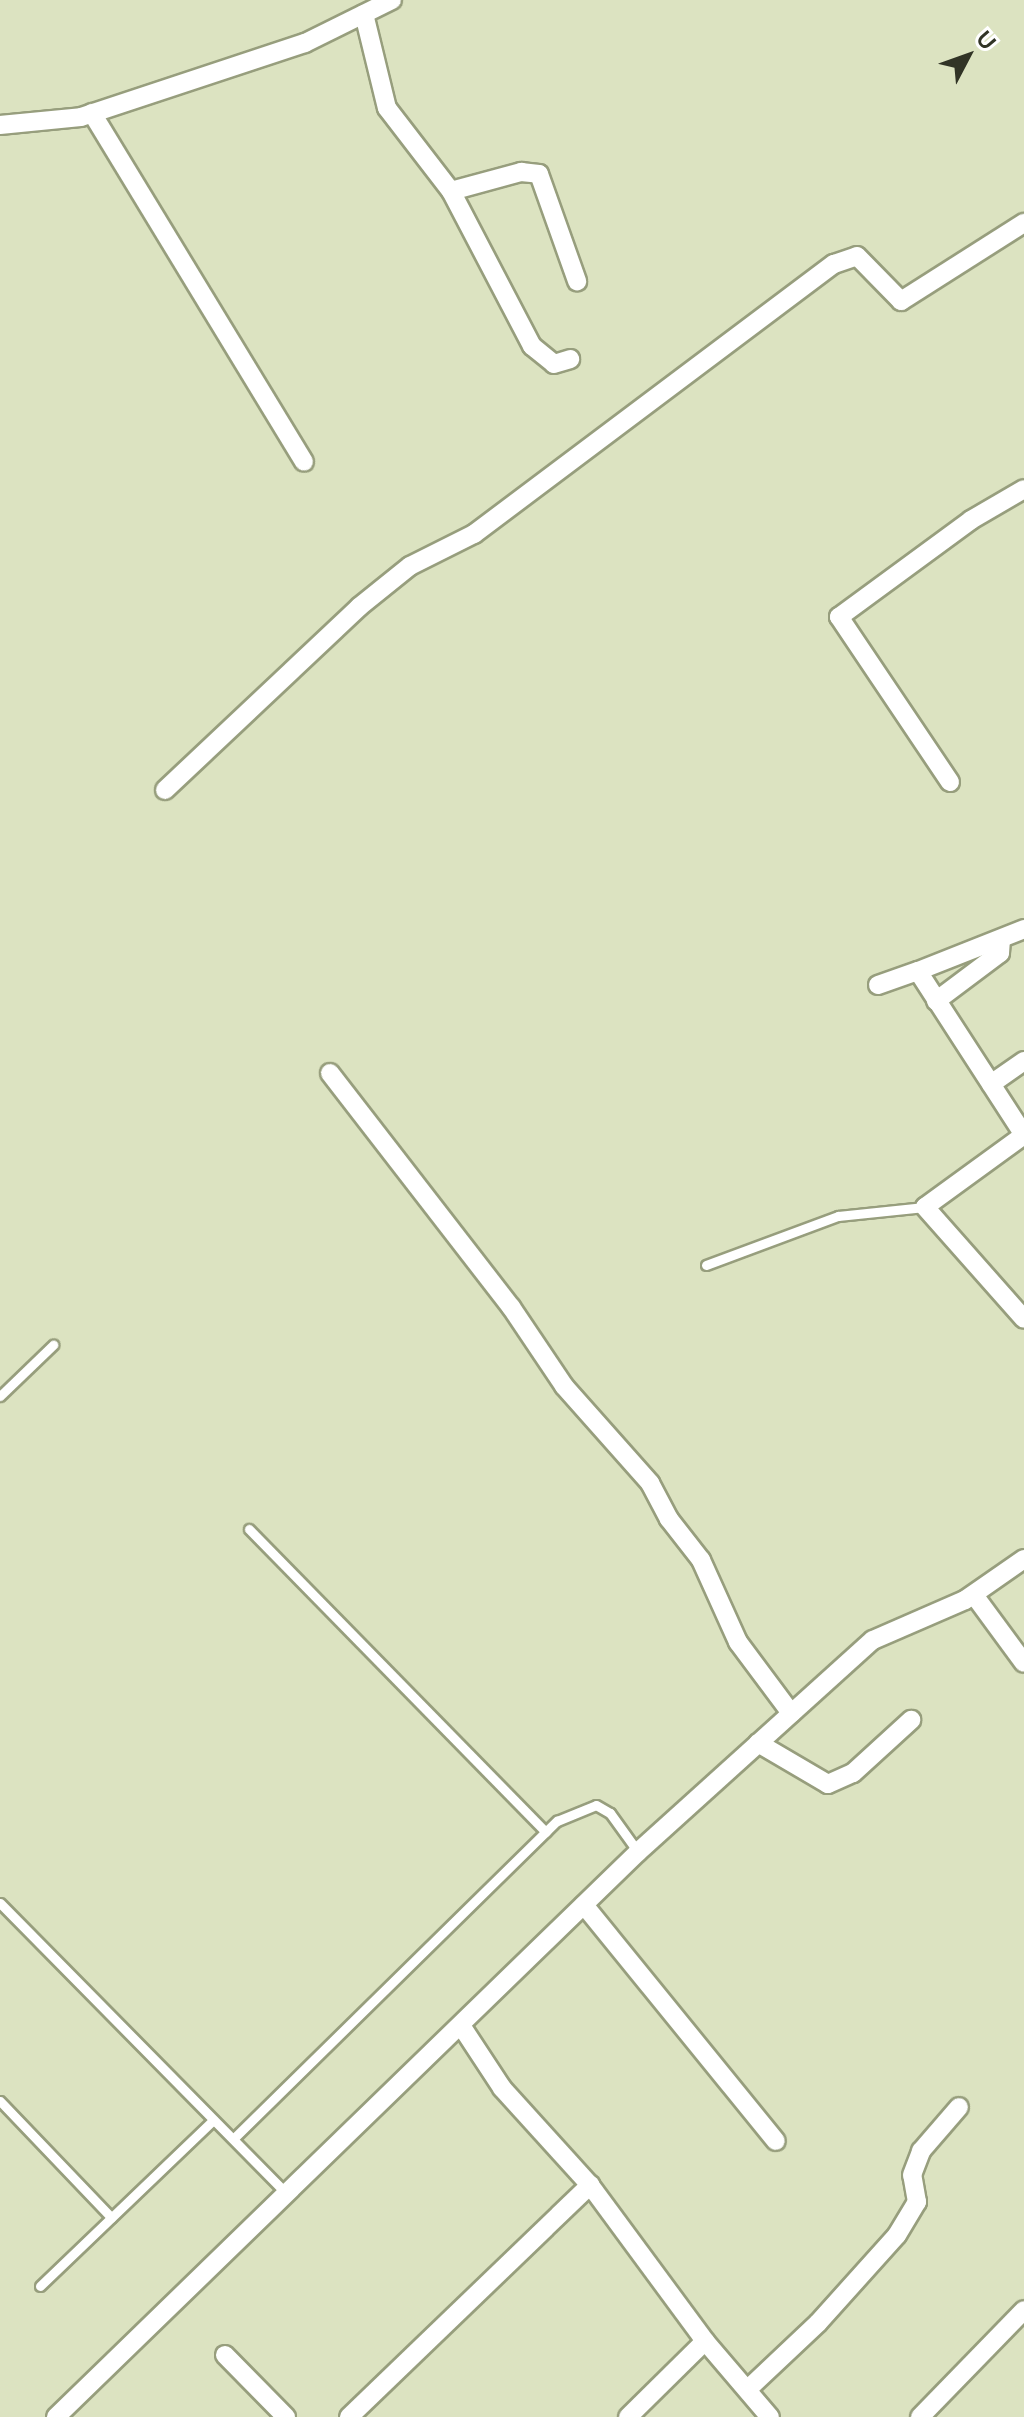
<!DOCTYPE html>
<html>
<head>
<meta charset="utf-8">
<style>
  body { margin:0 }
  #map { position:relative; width:1024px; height:2417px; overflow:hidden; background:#dce3c1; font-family:Raleway,sans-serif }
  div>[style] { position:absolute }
  .roads { filter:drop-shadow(2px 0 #979e7d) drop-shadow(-2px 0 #979e7d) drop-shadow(0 2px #979e7d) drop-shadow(0 -2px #979e7d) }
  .lane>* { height:9px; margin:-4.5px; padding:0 4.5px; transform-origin:4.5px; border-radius:4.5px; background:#fff }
  .street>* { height:18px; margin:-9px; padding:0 9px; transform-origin:9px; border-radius:9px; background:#fff }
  span { translate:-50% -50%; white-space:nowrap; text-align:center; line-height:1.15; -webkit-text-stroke:7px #fff; paint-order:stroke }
  .north { position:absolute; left:928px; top:16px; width:80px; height:80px; -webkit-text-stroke:6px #fff; paint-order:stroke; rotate:49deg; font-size:22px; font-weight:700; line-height:32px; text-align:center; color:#313426 }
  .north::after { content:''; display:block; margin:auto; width:28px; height:36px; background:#313426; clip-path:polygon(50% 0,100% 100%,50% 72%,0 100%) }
</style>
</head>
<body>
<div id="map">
  <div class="roads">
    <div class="lane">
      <i style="left:706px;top:1265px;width:141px;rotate:-20.4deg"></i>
      <i style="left:838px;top:1216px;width:87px;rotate:-5.9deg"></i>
      <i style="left:0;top:1396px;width:74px;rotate:-43.9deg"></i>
      <i style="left:249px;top:1529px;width:424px;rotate:45.6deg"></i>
      <i style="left:0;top:1903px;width:409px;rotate:45.4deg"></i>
      <i style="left:0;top:2101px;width:161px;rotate:46.3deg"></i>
      <i style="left:234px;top:2138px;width:453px;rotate:-44.5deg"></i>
      <i style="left:557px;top:1821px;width:42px;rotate:-22.3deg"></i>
      <i style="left:596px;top:1805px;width:16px;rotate:30deg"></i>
      <i style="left:610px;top:1813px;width:48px;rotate:54.3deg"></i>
      <i style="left:40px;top:2286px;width:240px;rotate:-43.8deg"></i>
    </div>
    <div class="street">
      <i style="left:364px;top:14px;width:97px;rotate:76.3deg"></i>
      <i style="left:387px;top:108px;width:105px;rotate:52.4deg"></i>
      <i style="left:451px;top:191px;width:73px;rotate:-15.2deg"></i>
      <i style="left:521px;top:172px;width:18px;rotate:6deg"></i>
      <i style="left:539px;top:174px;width:114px;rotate:70.4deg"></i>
      <i style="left:92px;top:113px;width:408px;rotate:58.7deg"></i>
      <i style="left:0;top:125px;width:81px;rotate:-5.6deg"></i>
      <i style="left:81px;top:117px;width:236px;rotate:-18.3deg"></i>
      <i style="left:305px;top:43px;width:97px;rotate:-26.3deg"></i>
      <i style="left:451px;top:191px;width:175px;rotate:62.4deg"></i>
      <i style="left:532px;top:346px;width:28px;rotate:39deg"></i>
      <i style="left:554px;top:364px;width:17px;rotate:-17deg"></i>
      <i style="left:950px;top:782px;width:199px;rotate:-123.9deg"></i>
      <i style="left:839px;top:617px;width:164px;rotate:-36.3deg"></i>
      <i style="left:971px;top:520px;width:61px;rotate:-30.3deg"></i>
      <i style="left:165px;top:790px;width:267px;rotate:-43.3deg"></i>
      <i style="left:359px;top:607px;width:65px;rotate:-38.8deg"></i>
      <i style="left:410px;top:566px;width:72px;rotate:-26.6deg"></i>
      <i style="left:474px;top:534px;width:450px;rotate:-36.9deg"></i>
      <i style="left:834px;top:264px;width:24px;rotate:-19deg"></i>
      <i style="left:857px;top:256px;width:63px;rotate:45.6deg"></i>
      <i style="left:901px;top:301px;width:146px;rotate:-32.4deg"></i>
      <i style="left:878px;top:985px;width:42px;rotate:-19.3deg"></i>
      <i style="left:936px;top:1001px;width:80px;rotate:-36.9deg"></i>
      <i style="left:1000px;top:953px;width:14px;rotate:-86deg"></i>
      <i style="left:330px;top:1073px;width:296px;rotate:52.3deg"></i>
      <i style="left:511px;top:1307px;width:95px;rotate:56.1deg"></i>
      <i style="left:564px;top:1386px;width:130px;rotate:48.4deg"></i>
      <i style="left:650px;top:1483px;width:41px;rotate:62.2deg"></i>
      <i style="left:669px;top:1519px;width:52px;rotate:52deg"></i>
      <i style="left:701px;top:1560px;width:90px;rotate:65.7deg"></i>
      <i style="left:738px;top:1642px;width:89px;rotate:53.3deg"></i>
      <i style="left:991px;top:1084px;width:40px;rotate:-34.9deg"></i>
      <i style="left:1024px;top:1135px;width:195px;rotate:-122.9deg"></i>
      <i style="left:918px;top:971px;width:114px;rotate:-21.6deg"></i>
      <i style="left:1024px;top:1135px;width:122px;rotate:144deg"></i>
      <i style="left:925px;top:1207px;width:149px;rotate:48.5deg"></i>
      <i style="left:974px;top:1595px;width:84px;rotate:53.7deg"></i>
      <i style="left:758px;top:1743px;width:81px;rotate:30.4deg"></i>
      <i style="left:828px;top:1784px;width:27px;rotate:-24deg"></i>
      <i style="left:853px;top:1773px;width:79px;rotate:-42.4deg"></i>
      <i style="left:584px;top:1905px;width:304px;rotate:50.9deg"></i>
      <i style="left:462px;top:2027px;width:73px;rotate:56.7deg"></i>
      <i style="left:502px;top:2088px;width:131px;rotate:47.8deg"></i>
      <i style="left:590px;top:2185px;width:194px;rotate:53.6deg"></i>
      <i style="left:705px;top:2341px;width:100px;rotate:49.5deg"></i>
      <i style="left:225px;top:2355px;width:87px;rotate:45.5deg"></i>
      <i style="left:748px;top:2389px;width:96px;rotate:-43.3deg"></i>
      <i style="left:818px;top:2323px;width:118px;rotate:-48.1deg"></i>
      <i style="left:897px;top:2235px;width:39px;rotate:-59deg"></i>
      <i style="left:917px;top:2202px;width:27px;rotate:-100deg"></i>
      <i style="left:912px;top:2175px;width:26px;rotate:-69deg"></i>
      <i style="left:921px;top:2151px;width:58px;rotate:-49.2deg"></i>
      <i style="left:56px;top:2417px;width:811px;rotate:-44.15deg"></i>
      <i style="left:638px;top:1852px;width:316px;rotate:-42.1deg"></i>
      <i style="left:873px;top:1640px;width:100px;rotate:-23.5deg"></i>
      <i style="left:965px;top:1600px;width:72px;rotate:-34.8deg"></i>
      <i style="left:349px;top:2417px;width:335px;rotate:-43.9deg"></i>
      <i style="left:628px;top:2417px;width:108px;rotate:-44.6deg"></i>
      <i style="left:920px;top:2417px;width:149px;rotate:-45.8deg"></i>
    </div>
  </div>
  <div class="north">U</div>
</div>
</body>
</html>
